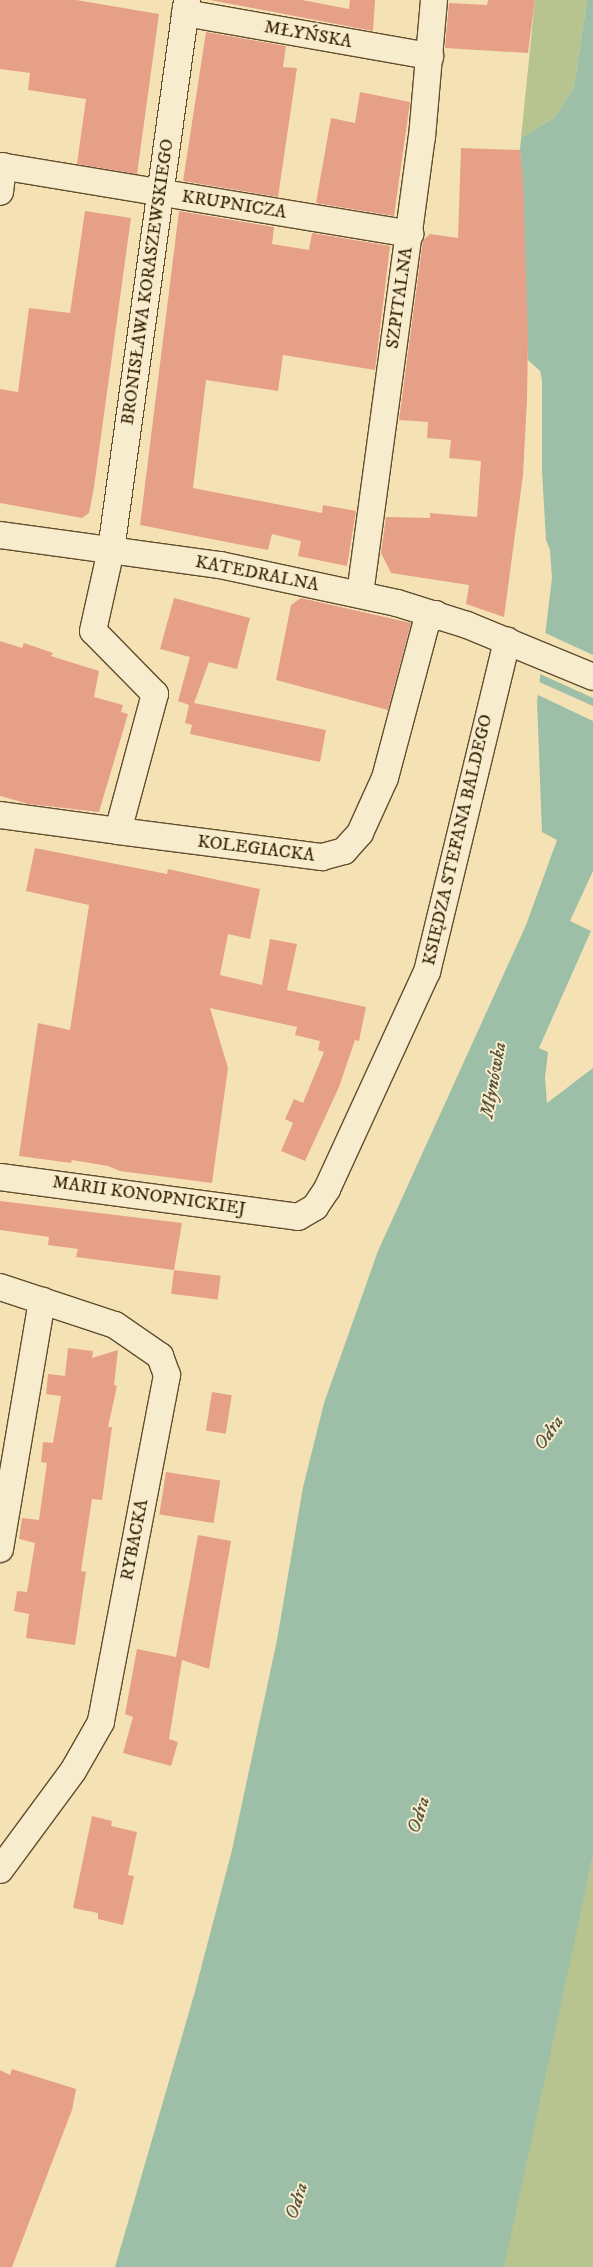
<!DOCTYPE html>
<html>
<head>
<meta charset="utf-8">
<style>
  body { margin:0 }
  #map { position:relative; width:593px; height:2267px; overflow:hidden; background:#f5e2b4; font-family:"IM FELL DW Pica",serif }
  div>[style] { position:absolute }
  .green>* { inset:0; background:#b7c490 }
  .water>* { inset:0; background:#9dbfa8 }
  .pier>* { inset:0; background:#f5e2b4 }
  .building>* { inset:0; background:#e7a088; transform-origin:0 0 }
  .roads { filter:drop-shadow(1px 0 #624d2d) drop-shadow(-1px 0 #624d2d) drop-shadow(0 1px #624d2d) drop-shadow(0 -1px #624d2d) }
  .minor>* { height:26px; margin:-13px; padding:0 13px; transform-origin:13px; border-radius:13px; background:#f8ecce }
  span { translate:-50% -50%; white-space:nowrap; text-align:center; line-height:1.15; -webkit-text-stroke:4px #f8ecce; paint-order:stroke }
  .street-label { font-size:18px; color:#311b00 }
  .water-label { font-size:19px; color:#57543b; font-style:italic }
</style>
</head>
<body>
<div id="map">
  <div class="green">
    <i style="clip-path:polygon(535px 0,587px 0,574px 87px,555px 117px,521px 138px)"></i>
    <i style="clip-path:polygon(593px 1856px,593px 2267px,504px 2267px,527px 2149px)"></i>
  </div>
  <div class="water">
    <i style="clip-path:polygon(587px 0,593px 0,593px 871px,570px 921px,591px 931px,539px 1048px,548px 1052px,545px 1078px,547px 1103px,593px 1068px,593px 1856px,504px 2267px,115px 2267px,194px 1995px,232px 1850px,277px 1640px,303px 1487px,324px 1403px,378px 1251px,526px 925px,557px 840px,542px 832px,537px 702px,552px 578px,550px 550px,546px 540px,542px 471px,542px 380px,540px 371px,528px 360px,520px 150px,521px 138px,555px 117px,574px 87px)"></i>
  </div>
  <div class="pier">
    <i style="clip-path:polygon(543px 632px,593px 655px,593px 698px,538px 673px)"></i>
    <i style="clip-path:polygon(537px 681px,593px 706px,593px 721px,536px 694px)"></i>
  </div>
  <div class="building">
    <i style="clip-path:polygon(0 0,76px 0,159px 14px,137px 174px,77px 164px,86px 99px,28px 90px,30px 73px,0 69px)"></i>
    <i style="clip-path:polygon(210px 0,302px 0,349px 9px,350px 0,375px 0,373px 31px)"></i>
    <i style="clip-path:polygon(488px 0,535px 0,528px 53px,445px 48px,449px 3px,487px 5px)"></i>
    <i style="clip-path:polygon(206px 32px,286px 46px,283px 67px,297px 68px,278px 197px,183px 181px)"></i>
    <i style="clip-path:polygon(360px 92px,410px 102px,394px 216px,316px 203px,331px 118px,355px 123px)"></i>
    <i style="clip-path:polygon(461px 148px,520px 150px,523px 181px,528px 340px,527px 399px,523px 475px,504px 617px,466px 604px,469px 585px,391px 573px,381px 553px,386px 517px,430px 518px,430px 513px,477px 517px,481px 461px,449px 458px,451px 440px,427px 438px,428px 422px,399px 420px,423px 240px,430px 234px,458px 238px)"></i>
    <i style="clip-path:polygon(85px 211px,131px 218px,94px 487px,89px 513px,82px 518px,0 503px,0 389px,18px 392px,29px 308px,70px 313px)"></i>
    <i style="clip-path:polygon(179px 211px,274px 227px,272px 244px,309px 250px,312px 233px,390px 246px,375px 370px,283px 355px,278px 391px,206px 380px,193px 488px,322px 513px,323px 505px,356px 511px,347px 566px,298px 556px,301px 541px,272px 534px,268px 550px,140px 525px)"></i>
    <i style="clip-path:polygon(174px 598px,250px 618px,237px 669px,209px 662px,194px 703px,326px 730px,320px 762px,190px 734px,192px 725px,185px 723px,189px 705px,178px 701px,190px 657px,160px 649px)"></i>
    <i style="clip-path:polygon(301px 598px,411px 623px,388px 710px,276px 680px,291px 605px)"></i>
    <i style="clip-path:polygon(0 641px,22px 648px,24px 643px,53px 653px,51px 656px,99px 671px,94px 697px,123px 705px,121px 712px,128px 714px,99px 812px,29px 804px,0 796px)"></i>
    <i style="clip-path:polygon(35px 848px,167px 874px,168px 869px,260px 889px,250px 939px,228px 934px,220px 975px,262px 985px,270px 939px,297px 944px,287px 990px,366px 1007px,359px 1041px,355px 1040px,339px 1087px,305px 1161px,281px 1151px,293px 1123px,285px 1119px,294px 1099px,303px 1103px,324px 1052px,318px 1050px,320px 1041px,295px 1035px,297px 1027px,210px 1008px,228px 1068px,212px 1183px,120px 1171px,108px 1166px,72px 1160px,71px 1163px,19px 1156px,38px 1023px,70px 1030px,89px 905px,26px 891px)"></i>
    <i style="clip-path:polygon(0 1201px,182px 1223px,174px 1270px,76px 1257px,78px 1249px,48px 1245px,49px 1237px,0 1230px)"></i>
    <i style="left:174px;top:1270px;width:47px;height:24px;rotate:7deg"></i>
    <i style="clip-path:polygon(68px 1348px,93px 1351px,92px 1358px,118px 1350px,114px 1385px,117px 1386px,108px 1427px,112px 1427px,102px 1500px,92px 1499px,81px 1571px,86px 1572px,75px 1645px,26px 1638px,29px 1614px,14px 1611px,17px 1591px,27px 1592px,35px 1543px,19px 1539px,22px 1518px,39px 1520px,47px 1463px,41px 1462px,43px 1442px,53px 1443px,61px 1396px,46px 1394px,48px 1374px,65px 1376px)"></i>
    <i style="left:212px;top:1392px;width:20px;height:39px;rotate:9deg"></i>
    <i style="left:166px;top:1472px;width:55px;height:43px;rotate:9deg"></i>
    <i style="clip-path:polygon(198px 1535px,231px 1541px,209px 1669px,182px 1660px,169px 1739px,178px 1742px,171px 1766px,123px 1753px,133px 1717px,125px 1714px,137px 1649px,176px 1657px)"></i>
    <i style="clip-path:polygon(92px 1816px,112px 1821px,111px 1826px,137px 1832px,128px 1875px,134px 1876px,123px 1925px,98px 1919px,98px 1913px,73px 1908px)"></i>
    <i style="clip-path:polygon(12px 2069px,76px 2089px,72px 2110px,12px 2267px,0 2267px,0 2070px,10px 2075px)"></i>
  </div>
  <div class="roads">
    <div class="minor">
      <i style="left:185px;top:13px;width:249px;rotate:10deg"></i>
      <i style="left:0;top:166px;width:416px;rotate:9.4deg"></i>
      <i style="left:0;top:192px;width:26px;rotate:-83deg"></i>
      <i style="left:0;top:535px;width:222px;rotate:7.8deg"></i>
      <i style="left:220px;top:565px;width:181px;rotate:12.1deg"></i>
      <i style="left:397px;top:603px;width:73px;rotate:17.4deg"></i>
      <i style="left:467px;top:625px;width:136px;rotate:22.4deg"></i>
      <i style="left:360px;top:594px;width:461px;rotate:-82.3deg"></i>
      <i style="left:422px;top:137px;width:138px;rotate:-85deg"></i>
      <i style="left:0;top:815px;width:119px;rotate:7.7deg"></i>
      <i style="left:118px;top:831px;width:142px;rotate:-74.9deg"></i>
      <i style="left:155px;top:694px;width:88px;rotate:-134.5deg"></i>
      <i style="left:93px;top:631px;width:83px;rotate:-77.5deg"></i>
      <i style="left:111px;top:550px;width:555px;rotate:-82.13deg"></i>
      <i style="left:118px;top:831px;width:206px;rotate:7.3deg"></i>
      <i style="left:322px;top:857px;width:23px;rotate:-15deg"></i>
      <i style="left:344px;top:851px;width:24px;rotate:-48deg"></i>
      <i style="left:360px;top:833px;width:60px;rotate:-65.6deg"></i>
      <i style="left:385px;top:778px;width:159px;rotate:-75.1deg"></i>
      <i style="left:426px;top:624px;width:14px;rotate:-45deg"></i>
      <i style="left:0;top:1177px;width:301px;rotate:7.6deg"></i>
      <i style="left:298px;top:1217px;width:20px;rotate:-30deg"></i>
      <i style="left:315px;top:1207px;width:22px;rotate:-56deg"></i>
      <i style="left:327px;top:1189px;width:239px;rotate:-65.3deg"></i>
      <i style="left:427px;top:972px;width:341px;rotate:-76.4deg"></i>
      <i style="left:0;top:1287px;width:121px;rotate:18.3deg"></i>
      <i style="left:115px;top:1325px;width:55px;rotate:34.6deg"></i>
      <i style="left:160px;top:1356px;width:20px;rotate:70deg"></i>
      <i style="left:167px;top:1375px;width:353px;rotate:100.8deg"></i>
      <i style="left:101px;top:1722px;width:56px;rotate:119.7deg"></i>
      <i style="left:73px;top:1771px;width:123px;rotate:126.4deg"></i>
      <i style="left:0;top:1549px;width:252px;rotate:-80.4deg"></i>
    </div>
  </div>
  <div class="street-label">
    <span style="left:308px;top:35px;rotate:10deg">MŁYŃSKA</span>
    <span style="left:234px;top:205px;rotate:9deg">KRUPNICZA</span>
    <span style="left:148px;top:282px;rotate:-82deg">BRONISŁAWA KORASZEWSKIEGO</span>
    <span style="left:400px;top:298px;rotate:-82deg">SZPITALNA</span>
    <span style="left:257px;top:574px;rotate:11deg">KATEDRALNA</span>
    <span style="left:458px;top:840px;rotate:-77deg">KSIĘDZA STEFANA BALDEGO</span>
    <span style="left:256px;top:849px;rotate:7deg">KOLEGIACKA</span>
    <span style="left:149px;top:1196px;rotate:8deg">MARII KONOPNICKIEJ</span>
    <span style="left:135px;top:1540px;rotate:-79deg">RYBACKA</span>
  </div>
  <div class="water-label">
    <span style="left:494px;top:1080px;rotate:-80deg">Młynówka</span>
    <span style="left:549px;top:1433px;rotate:-54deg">Odra</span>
    <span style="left:419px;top:1815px;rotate:-72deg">Odra</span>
    <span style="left:297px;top:2201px;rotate:-72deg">Odra</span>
  </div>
</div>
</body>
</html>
